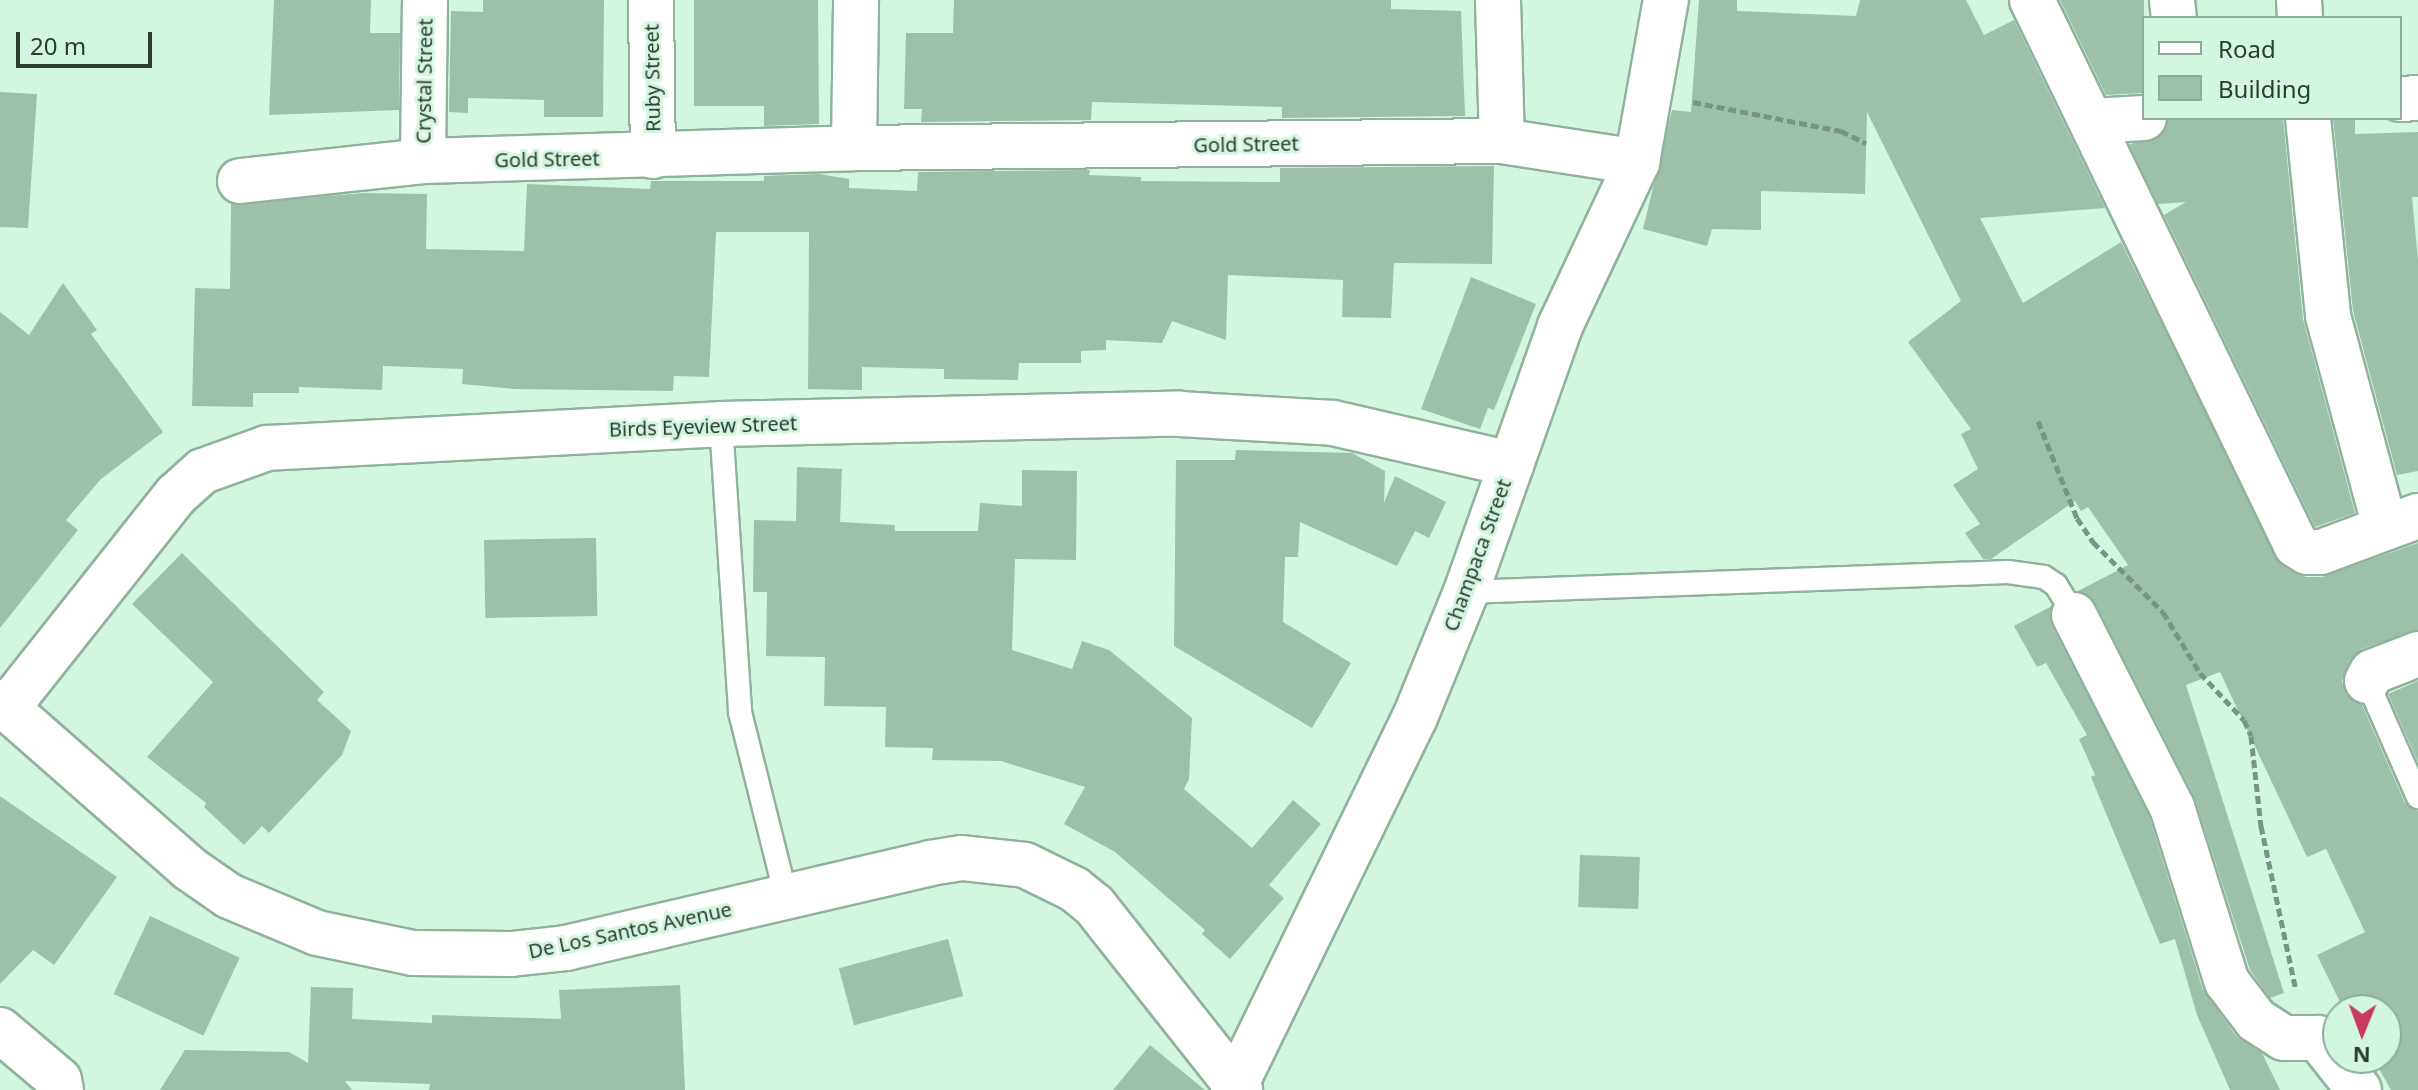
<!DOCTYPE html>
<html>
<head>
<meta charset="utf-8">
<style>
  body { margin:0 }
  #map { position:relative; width:2418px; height:1090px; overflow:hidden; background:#d2f6e0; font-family:"Noto Sans",sans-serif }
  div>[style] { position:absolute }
  .building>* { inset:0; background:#9dc0ab; transform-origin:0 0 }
  .path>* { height:5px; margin-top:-2.5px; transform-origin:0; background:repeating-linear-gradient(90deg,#7a9384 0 8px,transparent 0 12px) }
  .roads { filter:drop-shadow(2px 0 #90b29d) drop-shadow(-2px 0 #90b29d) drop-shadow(0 2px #90b29d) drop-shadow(0 -2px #90b29d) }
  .service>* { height:22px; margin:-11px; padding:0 11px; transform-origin:11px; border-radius:11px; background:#fff }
  .minor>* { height:44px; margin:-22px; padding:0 22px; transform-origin:22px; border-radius:22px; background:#fff }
  .tertiary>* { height:44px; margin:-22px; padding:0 22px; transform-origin:22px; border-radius:22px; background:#fff }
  span { translate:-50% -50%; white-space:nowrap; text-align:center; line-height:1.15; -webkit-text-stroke:6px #d2f6e0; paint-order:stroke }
  .street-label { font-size:20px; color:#2d3b33 }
  .legend { position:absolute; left:2142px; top:16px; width:260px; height:104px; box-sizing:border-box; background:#d2f6e0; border:2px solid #90ab9b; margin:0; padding:10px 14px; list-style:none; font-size:24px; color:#2d3b33 }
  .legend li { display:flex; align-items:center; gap:16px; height:40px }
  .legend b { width:40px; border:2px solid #90ab9b }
  .north { position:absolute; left:2322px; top:994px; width:80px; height:80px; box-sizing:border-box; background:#d2f6e0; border:2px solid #90ab9b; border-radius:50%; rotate:181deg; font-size:22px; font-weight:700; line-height:32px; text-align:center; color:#2d3b33 }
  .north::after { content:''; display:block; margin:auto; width:28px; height:36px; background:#c83961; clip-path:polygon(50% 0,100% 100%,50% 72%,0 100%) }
  .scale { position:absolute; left:16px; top:32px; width:136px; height:36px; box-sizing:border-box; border:4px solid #2d3b33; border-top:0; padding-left:10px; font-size:24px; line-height:28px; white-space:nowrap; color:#2d3b33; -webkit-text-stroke:6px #d2f6e0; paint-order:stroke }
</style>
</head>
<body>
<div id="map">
  <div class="building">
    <i style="clip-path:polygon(274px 0,371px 0,370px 33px,400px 33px,399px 110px,269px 115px)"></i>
    <i style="clip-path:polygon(483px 0,604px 0,603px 117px,544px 117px,544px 100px,468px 98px,468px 113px,449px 112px,451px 11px,483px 12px)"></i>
    <i style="clip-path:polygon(694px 0,818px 0,819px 124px,764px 126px,764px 106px,694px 106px)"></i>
    <i style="clip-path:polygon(954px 0,1391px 0,1391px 9px,1461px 11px,1465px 116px,1282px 118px,1282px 107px,1092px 102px,1091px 120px,921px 122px,922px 109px,904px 109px,906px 33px,953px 33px)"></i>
    <i style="clip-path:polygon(1699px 0,1737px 0,1737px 11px,1856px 16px,1860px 0,1966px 0,1984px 35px,2014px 20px,2105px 208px,1980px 218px,2023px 303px,2121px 242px,2282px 566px,2306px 577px,2322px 577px,2418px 543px,2418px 630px,2362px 649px,2350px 660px,2342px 681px,2346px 694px,2362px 705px,2405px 803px,2418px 811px,2418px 1090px,2391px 1090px,2373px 1058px,2386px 1058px,2386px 1010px,2345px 1010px,2338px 998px,2317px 955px,2365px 932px,2326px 849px,2307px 857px,2220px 672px,2186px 685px,2284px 993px,2270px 998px,2250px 970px,2194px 796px,2096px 604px,2078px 591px,2128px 565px,2088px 507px,2081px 511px,2075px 501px,1991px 559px,1983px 559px,1965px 533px,1980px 524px,1953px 485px,1978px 469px,1961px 434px,1971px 429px,1908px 342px,1961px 301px,1867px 112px,1865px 194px,1761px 191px,1761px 230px,1712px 229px,1707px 246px,1643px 229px,1672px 110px,1691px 112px)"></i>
    <i style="clip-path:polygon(2060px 0,2144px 0,2144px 93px,2106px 95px)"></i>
    <i style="clip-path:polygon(0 92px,37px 94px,28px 228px,0 227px)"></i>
    <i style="clip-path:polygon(2169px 118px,2283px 118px,2303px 319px,2355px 513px,2315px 527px,2164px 215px,2186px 202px,2158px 204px,2129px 144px,2157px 139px)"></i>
    <i style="clip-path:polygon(2333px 118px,2355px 118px,2355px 134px,2418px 132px,2418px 197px,2412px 197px,2418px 260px,2418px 471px,2397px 475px,2353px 311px)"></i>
    <i style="clip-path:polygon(1494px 166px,1492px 264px,1394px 263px,1391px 318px,1342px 317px,1343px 280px,1228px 275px,1226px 340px,1172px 321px,1162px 343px,1106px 340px,1106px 350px,1081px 351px,1081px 363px,1019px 363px,1018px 380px,944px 379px,944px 369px,862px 367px,862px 390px,808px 389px,809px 232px,716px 232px,709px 377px,674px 376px,673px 391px,514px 389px,462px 384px,463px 369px,383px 366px,382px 390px,299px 387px,299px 393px,253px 393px,253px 407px,192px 406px,195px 288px,230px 289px,231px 204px,364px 193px,427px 194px,426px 249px,524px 251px,527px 184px,650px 189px,651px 181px,764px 181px,764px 176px,819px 174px,849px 179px,849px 188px,917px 191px,918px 172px,1090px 170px,1089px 175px,1141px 177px,1141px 181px,1280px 182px,1280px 168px)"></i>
    <i style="clip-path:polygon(1471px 277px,1536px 304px,1494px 410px,1488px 408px,1480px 429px,1421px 409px)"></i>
    <i style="clip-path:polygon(63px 283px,97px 330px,91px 334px,163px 432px,101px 479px,66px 520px,78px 530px,0 628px,0 312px,29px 335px)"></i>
    <i style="clip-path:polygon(1236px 450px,1352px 453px,1385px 471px,1384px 503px,1395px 476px,1446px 502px,1429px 538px,1415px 531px,1397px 566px,1300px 522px,1298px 557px,1285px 557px,1283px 622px,1351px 663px,1312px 728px,1174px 646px,1176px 460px,1235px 460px)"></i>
    <i style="clip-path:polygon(797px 467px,842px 469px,840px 522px,895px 525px,895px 531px,978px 531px,980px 503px,1022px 506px,1022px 470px,1077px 471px,1076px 560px,1015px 559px,1012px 650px,1072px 669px,1082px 641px,1109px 650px,1192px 718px,1189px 779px,1184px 789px,1252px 848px,1293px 800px,1321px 824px,1269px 885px,1284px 898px,1230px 959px,1202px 934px,1205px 930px,1115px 852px,1064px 824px,1085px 787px,1001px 761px,932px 760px,933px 748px,885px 747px,886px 707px,824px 706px,825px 657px,766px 656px,767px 592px,753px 592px,754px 520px,796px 521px)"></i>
    <i style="left:596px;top:538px;width:78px;height:112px;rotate:89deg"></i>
    <i style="clip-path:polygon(182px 553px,324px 692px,317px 700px,351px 731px,342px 755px,269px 833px,262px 826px,244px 845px,204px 807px,206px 803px,147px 757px,213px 682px,132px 604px)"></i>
    <i style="clip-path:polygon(2052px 606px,2052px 626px,2149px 816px,2203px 990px,2236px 1036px,2262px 1053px,2280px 1090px,2230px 1090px,2197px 1015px,2175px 939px,2160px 944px,2091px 777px,2095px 775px,2079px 739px,2087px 735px,2046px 663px,2037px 667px,2014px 626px)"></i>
    <i style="clip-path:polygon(2418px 681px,2418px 762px,2388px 694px)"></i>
    <i style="clip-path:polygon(0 796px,117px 877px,54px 965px,33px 950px,0 984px)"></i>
    <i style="left:1580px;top:855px;width:60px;height:52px;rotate:2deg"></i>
    <i style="left:150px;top:916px;width:99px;height:86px;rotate:25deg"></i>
    <i style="left:948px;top:939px;width:59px;height:113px;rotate:75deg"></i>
    <i style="clip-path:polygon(680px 985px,685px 1090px,429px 1090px,430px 1084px,345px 1081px,352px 1090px,160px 1090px,185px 1050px,289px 1052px,308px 1063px,311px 987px,353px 988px,352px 1019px,432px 1023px,432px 1015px,561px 1019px,559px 990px)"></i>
    <i style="clip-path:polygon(1150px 1045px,1205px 1090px,1113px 1090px)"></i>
  </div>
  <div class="path">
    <i style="left:1693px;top:102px;width:151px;rotate:11.1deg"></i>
    <i style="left:1841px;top:131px;width:28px;rotate:26deg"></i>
    <i style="left:2038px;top:421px;width:105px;rotate:68.1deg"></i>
    <i style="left:2077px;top:518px;width:29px;rotate:56deg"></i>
    <i style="left:2093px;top:542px;width:99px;rotate:45deg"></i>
    <i style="left:2163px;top:612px;width:71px;rotate:58.8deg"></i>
    <i style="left:2200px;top:673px;width:64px;rotate:46.9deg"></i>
    <i style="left:2244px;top:720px;width:17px;rotate:66deg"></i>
    <i style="left:2251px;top:736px;width:91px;rotate:83.7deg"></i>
    <i style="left:2261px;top:826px;width:168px;rotate:78deg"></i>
  </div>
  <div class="roads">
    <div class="service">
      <i style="left:721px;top:424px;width:289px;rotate:86.2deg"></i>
      <i style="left:740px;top:712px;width:190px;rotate:76deg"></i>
      <i style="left:1466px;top:592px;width:542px;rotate:-2.11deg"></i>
      <i style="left:2008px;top:572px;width:36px;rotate:8deg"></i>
      <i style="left:2044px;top:577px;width:14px;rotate:34deg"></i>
      <i style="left:2056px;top:585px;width:35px;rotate:59deg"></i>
      <i style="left:2367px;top:681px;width:127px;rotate:66.3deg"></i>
    </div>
    <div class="minor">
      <i style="left:651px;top:0;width:156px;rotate:89.3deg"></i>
      <i style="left:1498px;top:0;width:141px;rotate:88.4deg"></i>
      <i style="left:2032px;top:0;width:606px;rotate:64.15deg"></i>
      <i style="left:2296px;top:545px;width:13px;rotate:32deg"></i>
      <i style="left:2307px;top:552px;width:14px"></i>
      <i style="left:2321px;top:552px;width:103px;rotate:-20.4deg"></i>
      <i style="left:2172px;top:0;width:18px;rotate:84deg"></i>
      <i style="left:2299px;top:0;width:18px;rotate:87deg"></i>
      <i style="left:2400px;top:99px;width:18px;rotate:-3deg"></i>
      <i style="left:2308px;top:118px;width:199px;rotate:84.2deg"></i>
      <i style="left:2328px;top:316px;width:219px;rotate:74.9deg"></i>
      <i style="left:2092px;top:121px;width:52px;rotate:-3.3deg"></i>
      <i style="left:854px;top:148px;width:148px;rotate:-89.2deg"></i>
      <i style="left:423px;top:161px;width:161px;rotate:-89.3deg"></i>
      <i style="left:240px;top:181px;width:184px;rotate:-6.2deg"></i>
      <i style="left:423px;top:161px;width:431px;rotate:-1.7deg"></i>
      <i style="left:854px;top:148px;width:648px;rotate:-0.62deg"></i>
      <i style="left:1502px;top:141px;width:137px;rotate:8.8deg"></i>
      <i style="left:2074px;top:615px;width:216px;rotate:63deg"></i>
      <i style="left:2172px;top:807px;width:183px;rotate:72.6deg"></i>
      <i style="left:2227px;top:982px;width:48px;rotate:52.7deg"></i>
      <i style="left:2256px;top:1020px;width:33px;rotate:33deg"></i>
      <i style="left:2284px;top:1038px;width:34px"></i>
      <i style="left:2318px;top:1038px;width:66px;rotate:51.7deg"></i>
      <i style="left:2367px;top:681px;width:10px;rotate:-61deg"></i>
      <i style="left:2372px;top:672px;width:49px;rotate:-21.4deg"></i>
      <i style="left:7px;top:708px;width:272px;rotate:-51.6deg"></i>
      <i style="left:176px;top:495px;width:36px;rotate:-42deg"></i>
      <i style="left:203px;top:471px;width:68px;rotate:-19.8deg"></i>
      <i style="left:267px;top:448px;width:455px;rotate:-3deg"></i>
      <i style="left:721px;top:424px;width:458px;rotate:-1.3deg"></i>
      <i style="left:1179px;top:414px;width:154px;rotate:3.3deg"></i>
      <i style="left:1333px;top:423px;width:183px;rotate:13deg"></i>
      <i style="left:0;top:1030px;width:77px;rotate:40.3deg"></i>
      <i style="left:59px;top:1080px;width:10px;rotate:79deg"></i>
    </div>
    <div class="tertiary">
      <i style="left:0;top:702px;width:253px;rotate:41.3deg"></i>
      <i style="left:190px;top:869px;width:47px;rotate:34.7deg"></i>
      <i style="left:229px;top:896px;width:95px;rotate:22.8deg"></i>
      <i style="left:317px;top:933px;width:98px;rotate:11.8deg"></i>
      <i style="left:413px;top:953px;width:98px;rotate:0.6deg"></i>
      <i style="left:511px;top:954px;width:55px;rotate:-6.2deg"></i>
      <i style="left:566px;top:948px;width:374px;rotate:-13.1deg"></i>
      <i style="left:930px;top:863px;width:32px;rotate:-9deg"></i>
      <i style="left:962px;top:858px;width:63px;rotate:6.3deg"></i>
      <i style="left:1025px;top:865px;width:55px;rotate:26.1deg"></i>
      <i style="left:1074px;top:889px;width:26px;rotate:39deg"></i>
      <i style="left:1094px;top:905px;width:236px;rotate:51.7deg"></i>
      <i style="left:1233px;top:1090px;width:415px;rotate:-64deg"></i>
      <i style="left:1415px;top:717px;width:135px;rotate:-67.8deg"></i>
      <i style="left:1466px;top:592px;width:282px;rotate:-70.5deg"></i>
      <i style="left:1560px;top:326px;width:181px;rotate:-64.8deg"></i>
      <i style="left:1637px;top:162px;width:165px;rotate:-79.9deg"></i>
    </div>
  </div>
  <div class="street-label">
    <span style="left:652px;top:78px;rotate:-91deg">Ruby Street</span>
    <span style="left:424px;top:81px;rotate:-89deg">Crystal Street</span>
    <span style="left:1246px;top:144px;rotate:-1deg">Gold Street</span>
    <span style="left:547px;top:159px;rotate:-1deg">Gold Street</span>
    <span style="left:703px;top:426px;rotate:-2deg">Birds Eyeview Street</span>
    <span style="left:1477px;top:555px;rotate:-70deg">Champaca Street</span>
    <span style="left:630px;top:930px;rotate:-12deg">De Los Santos Avenue</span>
  </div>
  <ul class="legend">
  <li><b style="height:10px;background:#fff"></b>Road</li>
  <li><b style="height:22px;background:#9dc0ab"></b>Building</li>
  </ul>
  <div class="north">N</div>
  <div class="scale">20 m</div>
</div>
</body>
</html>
